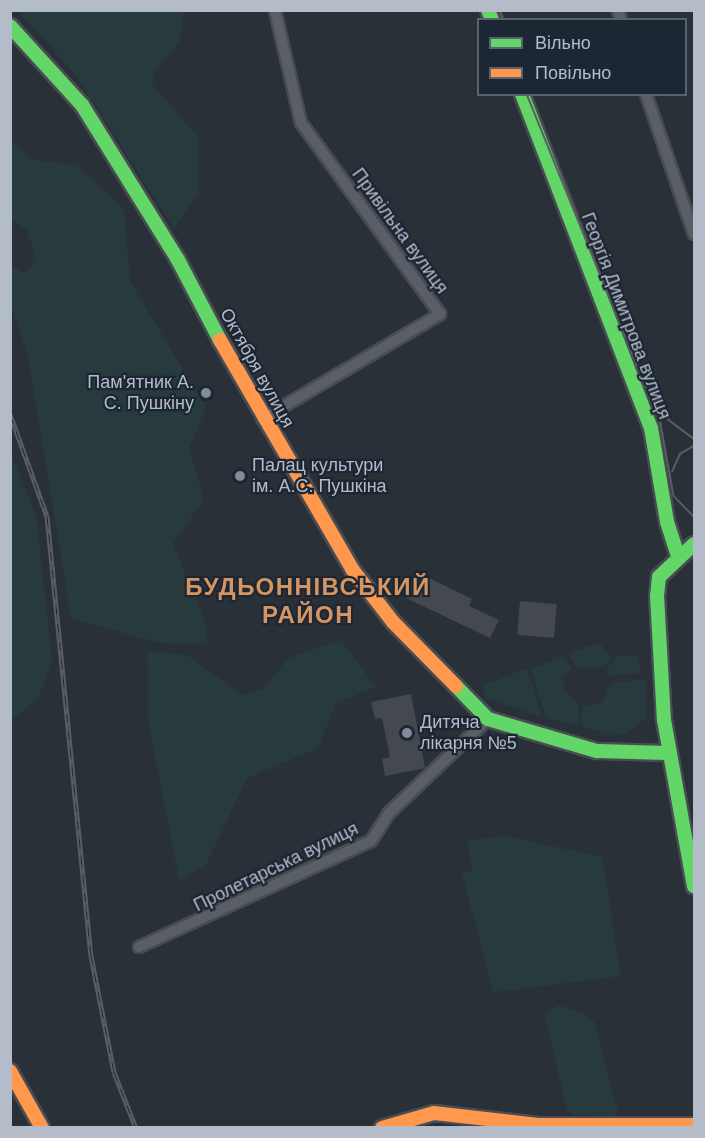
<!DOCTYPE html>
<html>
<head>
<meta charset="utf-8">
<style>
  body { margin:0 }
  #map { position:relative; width:705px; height:1138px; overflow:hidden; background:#2a3038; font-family:Arial,sans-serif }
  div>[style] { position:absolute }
  .green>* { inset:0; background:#273a3e }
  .building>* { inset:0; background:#444950; transform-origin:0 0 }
  .roads { filter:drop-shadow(2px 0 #484c53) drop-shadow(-2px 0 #484c53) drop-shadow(0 2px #484c53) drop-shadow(0 -2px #484c53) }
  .street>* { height:10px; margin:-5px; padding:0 5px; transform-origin:5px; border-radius:5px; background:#5a5e66 }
  .fast>* { height:14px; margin:-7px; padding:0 7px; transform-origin:7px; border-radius:7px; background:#63d668 }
  .slow>* { height:14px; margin:-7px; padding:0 7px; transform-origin:7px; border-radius:7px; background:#ff974d }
  .tram>* { height:1.5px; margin:-0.75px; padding:0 0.75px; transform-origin:0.75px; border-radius:0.75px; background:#595d64 }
  .rail>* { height:5px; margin-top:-2.5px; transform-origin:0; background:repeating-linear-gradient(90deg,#1d2633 0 9px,#595d64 0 18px); box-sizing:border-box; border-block:2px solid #595d64 }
  .dots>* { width:16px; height:16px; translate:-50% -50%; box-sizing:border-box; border:3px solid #1d2633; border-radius:50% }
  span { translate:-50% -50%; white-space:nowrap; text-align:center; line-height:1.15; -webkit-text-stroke:4.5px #1d2633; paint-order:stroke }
  .street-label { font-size:18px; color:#b4bcc9 }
  .poi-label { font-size:18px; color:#b4bcc9 }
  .right { translate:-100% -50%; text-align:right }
  .left { translate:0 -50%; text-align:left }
  .district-label { font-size:24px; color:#d59563; font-weight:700; letter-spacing:1.5px }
  .frame { position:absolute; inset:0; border:12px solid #b4bcc9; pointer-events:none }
  .legend { position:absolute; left:477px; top:18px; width:210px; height:78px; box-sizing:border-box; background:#1d2633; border:2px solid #59626f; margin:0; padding:8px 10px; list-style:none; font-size:18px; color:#b4bcc9 }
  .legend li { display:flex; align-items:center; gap:12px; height:30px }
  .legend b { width:30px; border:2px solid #59626f }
</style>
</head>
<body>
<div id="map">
  <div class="green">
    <i style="clip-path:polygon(18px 11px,185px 11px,179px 43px,155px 70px,152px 84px,199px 138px,199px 193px,174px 229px,76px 75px)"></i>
    <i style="clip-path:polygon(11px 140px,33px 160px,77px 165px,124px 209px,130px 281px,206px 408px,189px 448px,204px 499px,173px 544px,206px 624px,207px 644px,161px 643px,71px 619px,27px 352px,11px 307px,11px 264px,25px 274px,36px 259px,27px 231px,11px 218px)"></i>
    <i style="clip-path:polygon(10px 450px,36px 516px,52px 660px,39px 697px,11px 721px)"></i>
    <i style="clip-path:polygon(341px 640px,376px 687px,336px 703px,318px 748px,247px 778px,206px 865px,179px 880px,148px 720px,147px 651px,187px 655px,242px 695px,263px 689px,288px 658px)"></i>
    <i style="clip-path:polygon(599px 642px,611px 658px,603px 667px,577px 669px,568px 654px)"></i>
    <i style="clip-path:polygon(563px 656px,572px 669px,563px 676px,564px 690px,579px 705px,579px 726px,546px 718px,531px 669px)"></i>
    <i style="clip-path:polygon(617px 656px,639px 656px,640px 673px,609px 676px,607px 669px)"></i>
    <i style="clip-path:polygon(527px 668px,542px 717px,485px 698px,483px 685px)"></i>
    <i style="clip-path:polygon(647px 679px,646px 718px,627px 733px,614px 736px,582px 727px,582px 706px,602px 703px,610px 683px)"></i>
    <i style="clip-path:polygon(506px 836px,602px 857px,621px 976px,493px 992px,462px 873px,473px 871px,467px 841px)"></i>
    <i style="clip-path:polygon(557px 1005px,582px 1012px,594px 1021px,618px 1112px,615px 1116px,575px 1115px,567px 1111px,546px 1021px,546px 1014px)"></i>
  </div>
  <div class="building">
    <i style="clip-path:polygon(429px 578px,472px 599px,469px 606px,499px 620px,490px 638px,406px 598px,414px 580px,425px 585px)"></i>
    <i style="left:520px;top:601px;width:37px;height:34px;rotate:5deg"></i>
    <i style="clip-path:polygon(411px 694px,425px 768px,385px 776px,382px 759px,390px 757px,382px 718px,375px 719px,371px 702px)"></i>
  </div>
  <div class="roads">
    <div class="street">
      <i style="left:618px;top:10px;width:10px;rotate:73deg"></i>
      <i style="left:646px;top:94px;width:148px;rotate:71.1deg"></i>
      <i style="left:262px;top:419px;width:207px;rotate:-30.5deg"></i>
      <i style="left:440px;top:314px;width:236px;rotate:-126deg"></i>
      <i style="left:301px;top:123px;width:116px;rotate:-103deg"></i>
      <i style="left:139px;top:947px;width:255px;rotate:-24.6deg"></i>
      <i style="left:371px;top:841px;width:33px;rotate:-57deg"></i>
      <i style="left:389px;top:813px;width:137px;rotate:-43.5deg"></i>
    </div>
    <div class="fast">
      <i style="left:488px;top:10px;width:11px;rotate:68deg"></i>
      <i style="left:10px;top:26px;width:107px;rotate:47.7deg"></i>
      <i style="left:82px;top:105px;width:182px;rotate:58.2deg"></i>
      <i style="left:178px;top:260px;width:90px;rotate:62.3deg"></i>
      <i style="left:522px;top:94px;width:358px;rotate:68.9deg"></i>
      <i style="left:651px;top:428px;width:95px;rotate:80.3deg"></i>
      <i style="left:667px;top:522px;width:35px;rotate:72deg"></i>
      <i style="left:694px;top:544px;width:48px;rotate:136.7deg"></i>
      <i style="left:659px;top:577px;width:19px;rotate:96deg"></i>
      <i style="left:657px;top:596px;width:124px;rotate:86.8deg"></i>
      <i style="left:664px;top:720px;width:169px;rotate:79.8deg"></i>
      <i style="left:456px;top:686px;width:46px;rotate:45.9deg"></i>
      <i style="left:488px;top:719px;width:114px;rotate:16.4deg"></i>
      <i style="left:597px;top:751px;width:71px;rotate:1.6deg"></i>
    </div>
    <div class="slow">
      <i style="left:220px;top:340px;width:264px;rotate:60deg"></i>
      <i style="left:352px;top:569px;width:67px;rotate:52.3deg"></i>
      <i style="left:393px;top:622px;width:90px;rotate:45.5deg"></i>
      <i style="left:10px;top:1071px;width:65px;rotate:60.7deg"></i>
      <i style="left:382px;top:1128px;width:54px;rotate:-16.1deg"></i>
      <i style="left:434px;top:1113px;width:107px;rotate:6.5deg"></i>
      <i style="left:540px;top:1125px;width:154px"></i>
    </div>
  </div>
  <div class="tram">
    <i style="left:500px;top:10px;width:11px;rotate:68deg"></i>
    <i style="left:527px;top:94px;width:356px;rotate:67.9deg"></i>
    <i style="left:661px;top:424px;width:73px;rotate:79.8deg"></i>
    <i style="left:674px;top:496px;width:29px;rotate:46deg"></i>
    <i style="left:661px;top:406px;width:16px;rotate:60deg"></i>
    <i style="left:669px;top:420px;width:31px;rotate:37deg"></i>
    <i style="left:672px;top:472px;width:20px;rotate:-66deg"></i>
    <i style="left:680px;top:454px;width:16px;rotate:-30deg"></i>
  </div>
  <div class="rail">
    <i style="left:10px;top:414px;width:109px;rotate:70.1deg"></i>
    <i style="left:47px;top:516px;width:442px;rotate:84.3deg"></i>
    <i style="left:91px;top:956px;width:118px;rotate:78.8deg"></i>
    <i style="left:114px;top:1072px;width:60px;rotate:68.6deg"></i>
  </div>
  <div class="dots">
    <i style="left:206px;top:393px;background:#848b96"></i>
    <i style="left:240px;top:476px;background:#848b96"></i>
    <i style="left:407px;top:733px;background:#848b96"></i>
  </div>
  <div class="street-label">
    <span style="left:400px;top:231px;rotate:54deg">Привільна вулиця</span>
    <span style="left:626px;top:316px;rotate:69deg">Георгія Димитрова вулиця</span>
    <span style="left:257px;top:368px;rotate:61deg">Октября вулиця</span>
    <span style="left:276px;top:867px;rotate:-26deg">Пролетарська вулиця</span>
  </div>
  <div class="poi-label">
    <span class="right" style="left:194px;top:393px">Пам'ятник А.<br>С. Пушкіну</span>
    <span class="left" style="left:252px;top:476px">Палац культури<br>ім. А.С. Пушкіна</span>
    <span class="left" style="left:420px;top:733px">Дитяча<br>лікарня №5</span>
  </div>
  <div class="district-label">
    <span style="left:308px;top:601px">БУДЬОННІВСЬКИЙ<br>РАЙОН</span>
  </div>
  <div class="frame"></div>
  <ul class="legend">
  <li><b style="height:8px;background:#63d668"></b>Вільно</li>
  <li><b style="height:8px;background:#ff974d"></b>Повільно</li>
  </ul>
</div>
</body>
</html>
